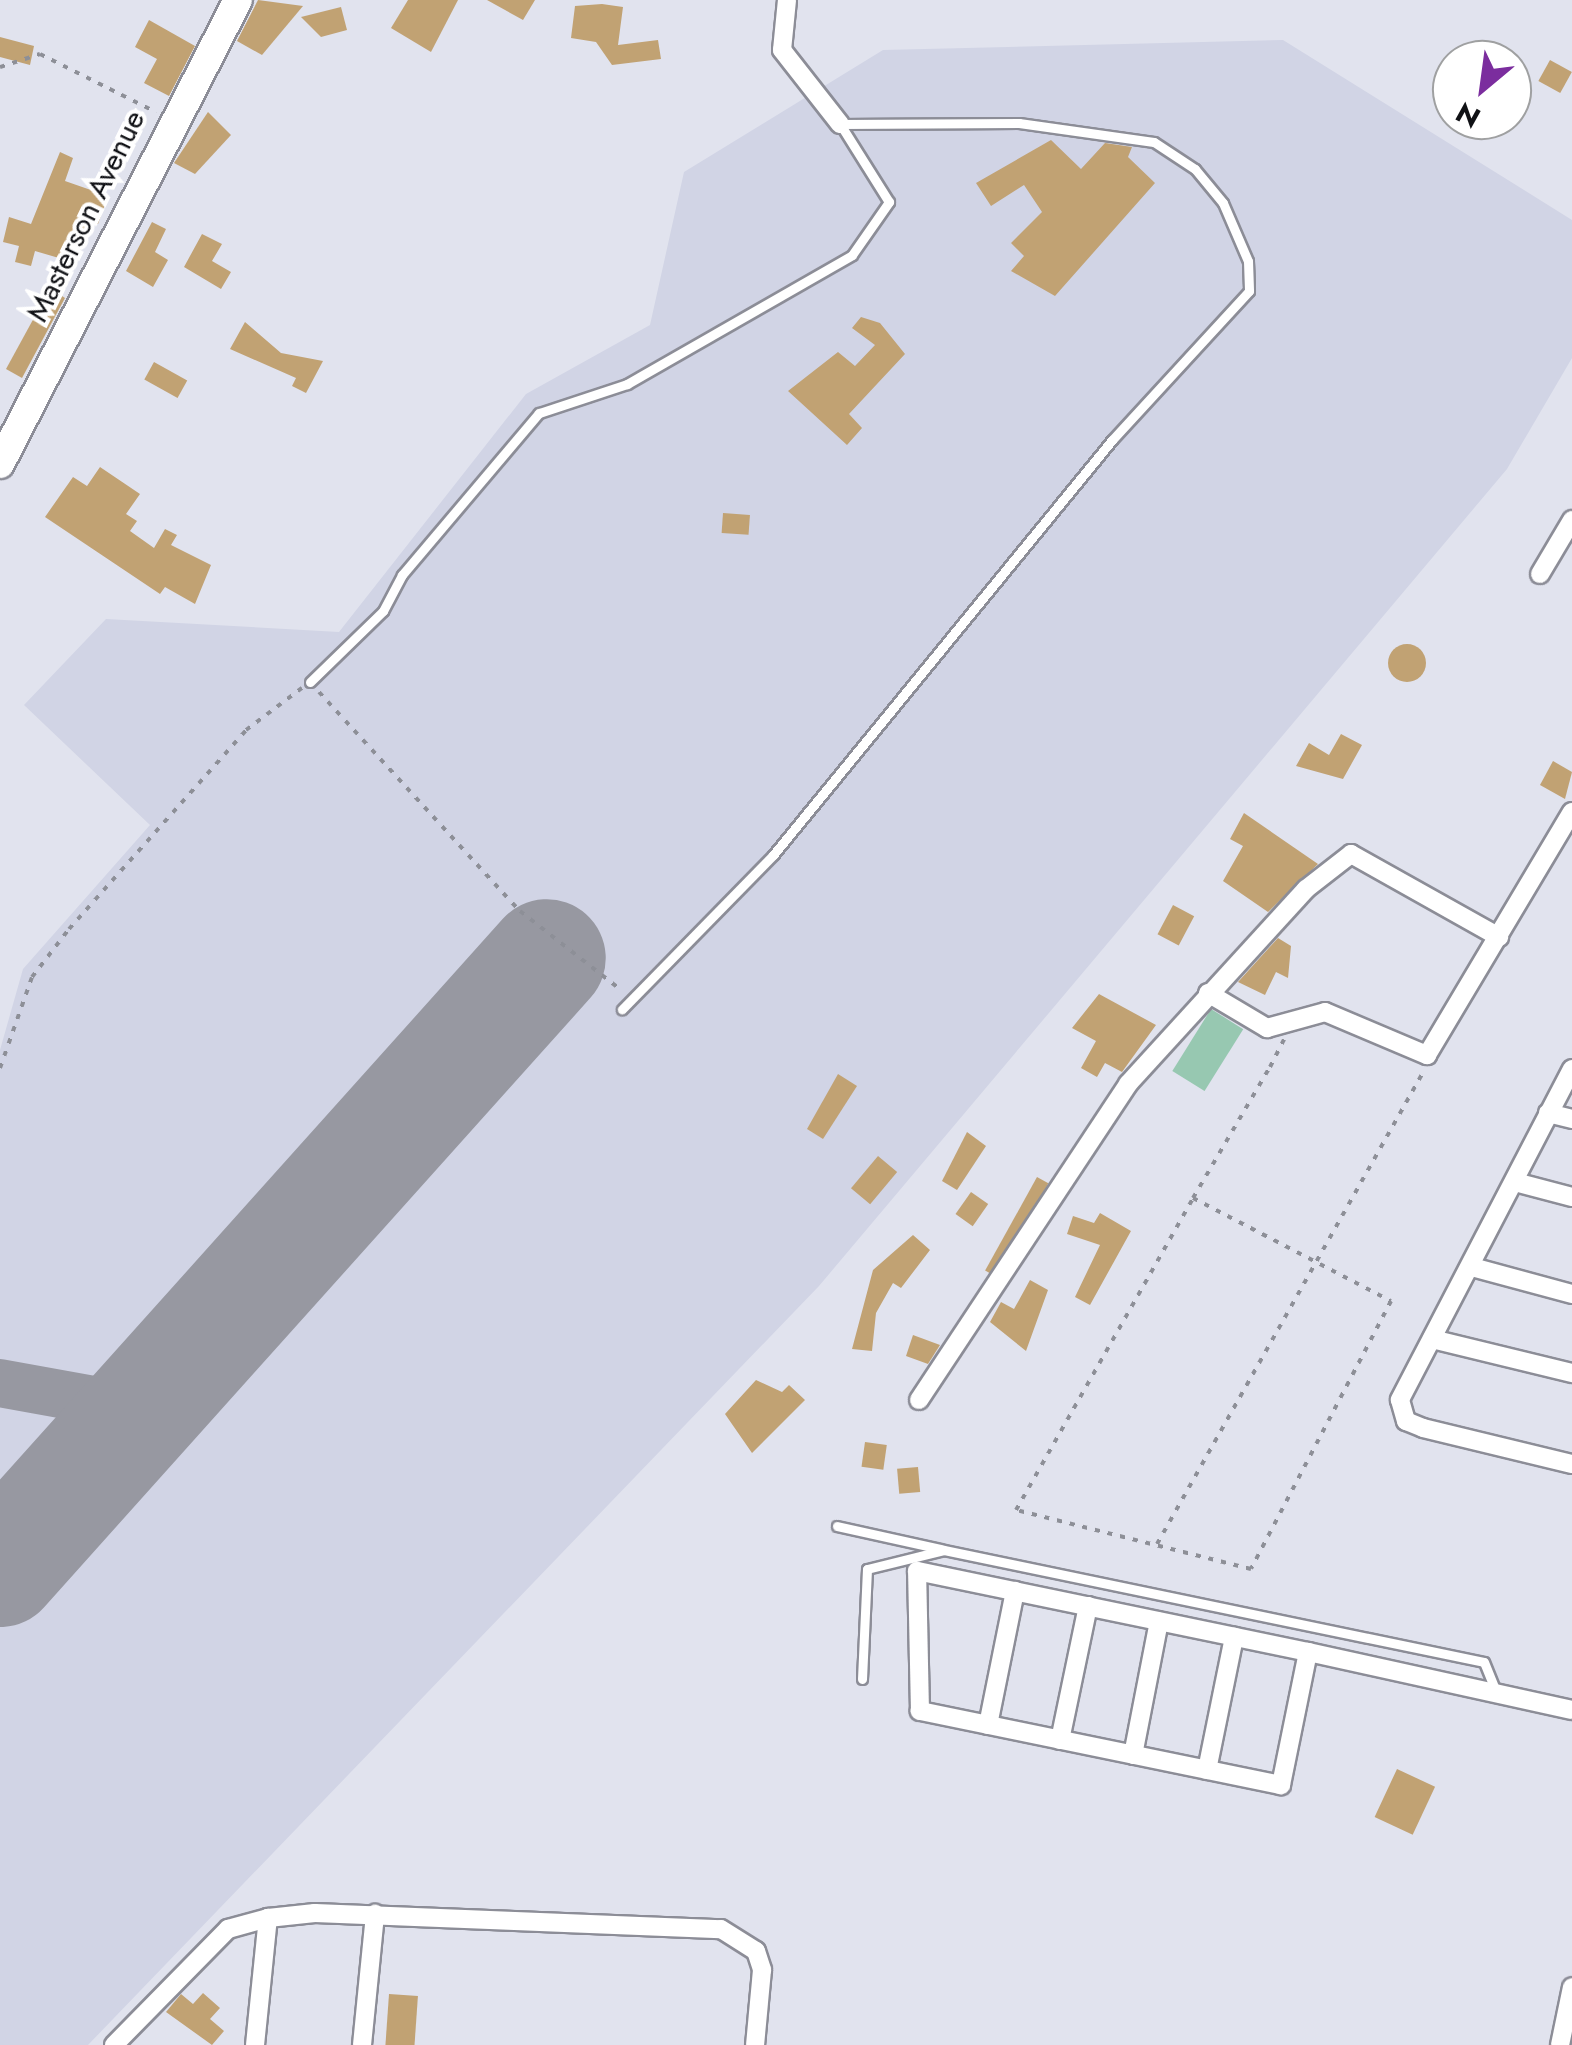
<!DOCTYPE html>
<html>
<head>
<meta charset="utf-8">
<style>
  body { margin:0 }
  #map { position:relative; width:1572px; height:2045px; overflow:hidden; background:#e1e3ee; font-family:Jost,sans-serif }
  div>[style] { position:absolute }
  .built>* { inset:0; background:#d1d4e5 }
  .green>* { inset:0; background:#97c8b1; transform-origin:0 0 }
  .taxiway>* { height:48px; margin:-24px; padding:0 24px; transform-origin:24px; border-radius:24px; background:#9798a1 }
  .runway>* { height:118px; margin:-59px; padding:0 59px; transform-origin:59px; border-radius:59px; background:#9798a1 }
  .building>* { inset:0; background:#c1a273; transform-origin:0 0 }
  .round { border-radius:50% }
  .path>* { height:4px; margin-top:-2px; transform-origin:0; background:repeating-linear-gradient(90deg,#8d8f97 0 5px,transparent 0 13px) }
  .roads { filter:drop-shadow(2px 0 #8c8d97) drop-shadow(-2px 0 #8c8d97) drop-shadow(0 2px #8c8d97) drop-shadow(0 -2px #8c8d97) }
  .lane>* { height:9px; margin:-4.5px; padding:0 4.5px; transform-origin:4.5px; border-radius:4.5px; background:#fff }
  .street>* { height:18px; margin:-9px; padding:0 9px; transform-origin:9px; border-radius:9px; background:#fff }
  .primary>* { height:28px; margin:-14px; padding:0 14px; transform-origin:14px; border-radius:14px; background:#fff }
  span { translate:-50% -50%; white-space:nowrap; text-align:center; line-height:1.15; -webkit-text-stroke:8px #fff; paint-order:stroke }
  .street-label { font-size:30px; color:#101115 }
  .north { position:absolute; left:1432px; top:40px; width:100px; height:100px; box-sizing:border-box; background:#fff; border:2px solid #9fa0a1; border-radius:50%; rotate:209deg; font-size:28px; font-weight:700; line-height:40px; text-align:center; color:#101115 }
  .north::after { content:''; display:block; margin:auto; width:35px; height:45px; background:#7b2d9e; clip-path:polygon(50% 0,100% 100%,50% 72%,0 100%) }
</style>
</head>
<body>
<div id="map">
  <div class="built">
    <i style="clip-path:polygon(1283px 40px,1572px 220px,1572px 358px,1507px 469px,819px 1286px,88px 2045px,0 2045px,0 1050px,23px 969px,150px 825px,24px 705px,106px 619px,339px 632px,526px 394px,650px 325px,684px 172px,883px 50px)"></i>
  </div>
  <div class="green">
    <i style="left:1211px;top:1009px;width:38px;height:73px;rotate:32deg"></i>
  </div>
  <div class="taxiway">
    <i style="left:0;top:1383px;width:145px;rotate:10.3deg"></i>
  </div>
  <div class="runway">
    <i style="left:0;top:1568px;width:819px;rotate:-48.12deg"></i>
  </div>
  <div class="building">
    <i style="clip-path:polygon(258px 0,303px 6px,262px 55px,237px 41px)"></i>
    <i style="clip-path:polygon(408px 0,458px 0,431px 52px,391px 28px)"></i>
    <i style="clip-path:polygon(487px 0,535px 0,523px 20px)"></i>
    <i style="clip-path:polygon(602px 4px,623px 7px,618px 45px,658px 40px,661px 59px,612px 65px,596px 42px,571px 38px,575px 6px)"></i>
    <i style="clip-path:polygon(341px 7px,347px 30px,321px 37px,301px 17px)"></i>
    <i style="clip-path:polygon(149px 20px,195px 46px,169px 96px,144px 83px,157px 59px,135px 47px)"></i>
    <i style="clip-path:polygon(0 37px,34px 46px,30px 65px,0 57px)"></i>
    <i style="left:1550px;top:60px;width:25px;height:24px;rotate:29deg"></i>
    <i style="clip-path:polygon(208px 112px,231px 135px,195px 174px,174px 163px)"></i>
    <i style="clip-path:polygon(1051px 140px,1081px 169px,1105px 143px,1132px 147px,1128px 157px,1155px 183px,1055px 296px,1011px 271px,1024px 256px,1011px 243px,1042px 212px,1024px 185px,991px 206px,976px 183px)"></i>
    <i style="clip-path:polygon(60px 152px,73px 158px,65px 181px,108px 196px,98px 224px,90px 221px,76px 263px,35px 251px,31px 266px,15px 262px,19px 246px,3px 242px,9px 217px,31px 224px)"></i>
    <i style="clip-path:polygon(152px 222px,166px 229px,155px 252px,168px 260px,153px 287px,126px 271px)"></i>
    <i style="clip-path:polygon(202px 234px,222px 244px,212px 261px,231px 272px,221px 289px,184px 267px)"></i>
    <i style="clip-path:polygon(59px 294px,65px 298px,22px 378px,6px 369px,35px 316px)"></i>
    <i style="clip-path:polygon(861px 317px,880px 323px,905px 354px,849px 414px,862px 428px,847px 445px,788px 391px,838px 352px,855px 366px,875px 345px,852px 328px)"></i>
    <i style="clip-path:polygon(245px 322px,281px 353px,323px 361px,306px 393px,292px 386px,296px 378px,230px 349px)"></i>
    <i style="left:154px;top:362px;width:38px;height:20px;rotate:29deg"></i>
    <i style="clip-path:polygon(100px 467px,140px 494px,126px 514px,137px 521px,130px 531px,154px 548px,165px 529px,177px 535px,171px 545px,211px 565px,195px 604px,165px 587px,160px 594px,45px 517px,73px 477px,87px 486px)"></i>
    <i style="left:723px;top:513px;width:27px;height:20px;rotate:4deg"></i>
    <i class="round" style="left:1388px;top:644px;width:38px;height:38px"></i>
    <i style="clip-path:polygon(1341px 734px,1362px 745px,1343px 779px,1296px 766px,1309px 743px,1329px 755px)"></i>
    <i style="clip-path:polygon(1553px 761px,1572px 772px,1565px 799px,1540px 785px)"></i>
    <i style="clip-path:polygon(1244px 813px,1318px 864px,1268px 912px,1223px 881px,1243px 846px,1230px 839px)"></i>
    <i style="left:1173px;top:905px;width:24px;height:33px;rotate:28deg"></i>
    <i style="clip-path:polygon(1278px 938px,1291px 946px,1288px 978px,1276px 972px,1265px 995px,1238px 982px)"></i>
    <i style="clip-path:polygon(1099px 994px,1156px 1025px,1122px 1072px,1105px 1063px,1097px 1077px,1081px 1068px,1096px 1041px,1072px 1028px)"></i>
    <i style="clip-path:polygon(838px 1074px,857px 1086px,823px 1139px,807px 1129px)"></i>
    <i style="clip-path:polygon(967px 1132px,986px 1146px,957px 1190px,942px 1181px)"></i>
    <i style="left:878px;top:1156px;width:25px;height:42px;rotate:40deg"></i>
    <i style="left:1037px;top:1177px;width:13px;height:107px;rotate:29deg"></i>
    <i style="left:971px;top:1192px;width:21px;height:27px;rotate:35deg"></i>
    <i style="clip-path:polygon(1100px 1213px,1131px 1231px,1090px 1305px,1075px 1297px,1100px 1245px,1067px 1234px,1073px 1216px,1094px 1223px)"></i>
    <i style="clip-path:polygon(913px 1235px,930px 1250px,901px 1288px,893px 1283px,876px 1313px,872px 1351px,852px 1349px,873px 1270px)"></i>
    <i style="clip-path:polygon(1030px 1280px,1048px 1290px,1026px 1351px,990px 1322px,1001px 1302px,1014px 1309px)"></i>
    <i style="clip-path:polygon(913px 1335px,940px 1345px,928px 1364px,906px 1356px)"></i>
    <i style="clip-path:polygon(756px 1380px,782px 1392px,789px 1385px,805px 1400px,752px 1453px,725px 1414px)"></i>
    <i style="left:865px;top:1442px;width:22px;height:25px;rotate:8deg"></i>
    <i style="left:918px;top:1467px;width:25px;height:21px;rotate:85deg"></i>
    <i style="left:1397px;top:1769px;width:42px;height:53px;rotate:25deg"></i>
    <i style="clip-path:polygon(203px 1993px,220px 2008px,210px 2019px,224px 2031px,212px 2045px,166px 2012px,181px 1994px,193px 2004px)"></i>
    <i style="left:389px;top:1994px;width:29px;height:51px;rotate:4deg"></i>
  </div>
  <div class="path">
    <i style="left:0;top:67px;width:42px;rotate:-18deg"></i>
    <i style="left:40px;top:54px;width:130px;rotate:26.6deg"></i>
    <i style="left:319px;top:692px;width:297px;rotate:47.5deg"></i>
    <i style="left:520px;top:911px;width:128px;rotate:38deg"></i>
    <i style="left:0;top:1068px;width:96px;rotate:-70.6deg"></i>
    <i style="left:32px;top:977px;width:61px;rotate:-52.4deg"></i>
    <i style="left:69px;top:929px;width:266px;rotate:-48.3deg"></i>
    <i style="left:246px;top:730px;width:70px;rotate:-36.9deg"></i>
    <i style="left:1193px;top:1198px;width:223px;rotate:27.5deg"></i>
    <i style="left:1391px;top:1301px;width:302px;rotate:117.6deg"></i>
    <i style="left:1251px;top:1569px;width:242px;rotate:-165.9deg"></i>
    <i style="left:1016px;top:1510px;width:359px;rotate:-60.4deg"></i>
    <i style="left:1193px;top:1198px;width:152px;rotate:-59.6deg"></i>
    <i style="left:1270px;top:1067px;width:31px;rotate:-63deg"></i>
    <i style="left:1157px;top:1544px;width:545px;rotate:-60.57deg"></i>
  </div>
  <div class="roads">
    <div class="lane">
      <i style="left:310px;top:682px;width:102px;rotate:-44.2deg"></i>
      <i style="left:383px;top:611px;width:41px;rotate:-62.2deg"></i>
      <i style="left:402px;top:575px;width:212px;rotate:-49.8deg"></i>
      <i style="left:539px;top:413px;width:93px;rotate:-18.2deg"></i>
      <i style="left:627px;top:384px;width:259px;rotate:-29.8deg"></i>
      <i style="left:852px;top:255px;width:65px;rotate:-55.1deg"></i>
      <i style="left:889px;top:202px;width:92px;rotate:-122.1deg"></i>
      <i style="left:840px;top:124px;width:179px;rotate:-0.3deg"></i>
      <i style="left:1019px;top:123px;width:136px;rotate:8deg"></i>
      <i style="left:1154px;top:142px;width:49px;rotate:33.4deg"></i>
      <i style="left:1195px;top:169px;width:44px;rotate:50.5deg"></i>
      <i style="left:1223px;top:203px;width:63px;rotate:66.7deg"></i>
      <i style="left:1248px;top:261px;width:30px;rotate:88deg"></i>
      <i style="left:1249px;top:291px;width:202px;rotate:132.6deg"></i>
      <i style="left:1112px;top:440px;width:536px;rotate:129.24deg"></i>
      <i style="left:773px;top:855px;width:216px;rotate:134.4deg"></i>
      <i style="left:837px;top:1526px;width:107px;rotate:12.5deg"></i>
      <i style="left:862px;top:1679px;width:110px;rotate:-87.4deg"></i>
      <i style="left:867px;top:1569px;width:79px;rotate:-13.9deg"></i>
      <i style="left:944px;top:1550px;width:551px;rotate:11.72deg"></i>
      <i style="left:1484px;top:1662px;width:31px;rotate:68deg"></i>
    </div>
    <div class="street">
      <i style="left:787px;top:0;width:50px;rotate:95.7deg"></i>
      <i style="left:782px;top:50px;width:94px;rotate:51.9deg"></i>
      <i style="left:1540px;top:574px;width:63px;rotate:-59.3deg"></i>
      <i style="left:1208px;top:993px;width:69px;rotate:30.7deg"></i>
      <i style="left:1267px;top:1028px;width:60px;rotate:-15.4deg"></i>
      <i style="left:1325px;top:1012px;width:111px;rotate:22.9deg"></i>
      <i style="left:1427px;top:1055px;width:283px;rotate:-59.2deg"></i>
      <i style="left:1572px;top:1069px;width:373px;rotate:117.5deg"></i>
      <i style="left:1400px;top:1400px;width:22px;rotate:74deg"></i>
      <i style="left:1406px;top:1421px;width:18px;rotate:22deg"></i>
      <i style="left:1423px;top:1428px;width:153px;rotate:13.6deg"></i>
      <i style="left:1548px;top:1113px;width:25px;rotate:14deg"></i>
      <i style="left:1515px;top:1182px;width:59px;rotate:14.7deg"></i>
      <i style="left:1472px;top:1267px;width:104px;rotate:15.1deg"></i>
      <i style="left:1432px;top:1339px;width:144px;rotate:13.7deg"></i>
      <i style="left:919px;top:1400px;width:379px;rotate:-56.5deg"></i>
      <i style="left:1128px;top:1084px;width:264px;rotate:-47.6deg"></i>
      <i style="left:1306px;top:889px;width:57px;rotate:-37.9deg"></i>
      <i style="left:1351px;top:854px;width:170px;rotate:29.3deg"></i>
      <i style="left:1308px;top:1652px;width:136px;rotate:101.5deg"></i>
      <i style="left:1281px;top:1785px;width:369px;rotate:-168.4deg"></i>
      <i style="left:920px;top:1711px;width:140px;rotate:-91.2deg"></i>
      <i style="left:917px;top:1571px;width:399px;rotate:11.7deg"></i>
      <i style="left:1308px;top:1652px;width:270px;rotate:12.4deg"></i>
      <i style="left:988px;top:1725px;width:137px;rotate:-78.6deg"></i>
      <i style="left:1060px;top:1740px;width:137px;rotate:-78.2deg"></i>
      <i style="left:1133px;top:1755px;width:136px;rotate:-79deg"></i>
      <i style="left:1207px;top:1770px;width:136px;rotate:-78.5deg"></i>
      <i style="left:114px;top:2045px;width:163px;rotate:-45.5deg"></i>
      <i style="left:228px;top:1929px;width:41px;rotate:-15.4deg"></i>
      <i style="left:255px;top:2045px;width:128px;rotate:-84.2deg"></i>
      <i style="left:268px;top:1918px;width:47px;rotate:-6.1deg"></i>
      <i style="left:315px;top:1913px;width:406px;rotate:2.3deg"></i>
      <i style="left:721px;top:1929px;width:41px;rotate:32.2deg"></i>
      <i style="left:756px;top:1951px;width:20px;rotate:72deg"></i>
      <i style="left:762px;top:1970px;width:75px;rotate:95.3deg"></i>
      <i style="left:362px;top:2045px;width:132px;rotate:-84.3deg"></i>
      <i style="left:1560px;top:2045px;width:59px;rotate:-78.3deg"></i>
    </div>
    <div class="primary">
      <i style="left:0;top:464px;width:521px;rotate:-62.85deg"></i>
    </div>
  </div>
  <div class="street-label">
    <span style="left:86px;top:216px;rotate:-64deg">Masterson Avenue</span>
  </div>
  <div class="north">N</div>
</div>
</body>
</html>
